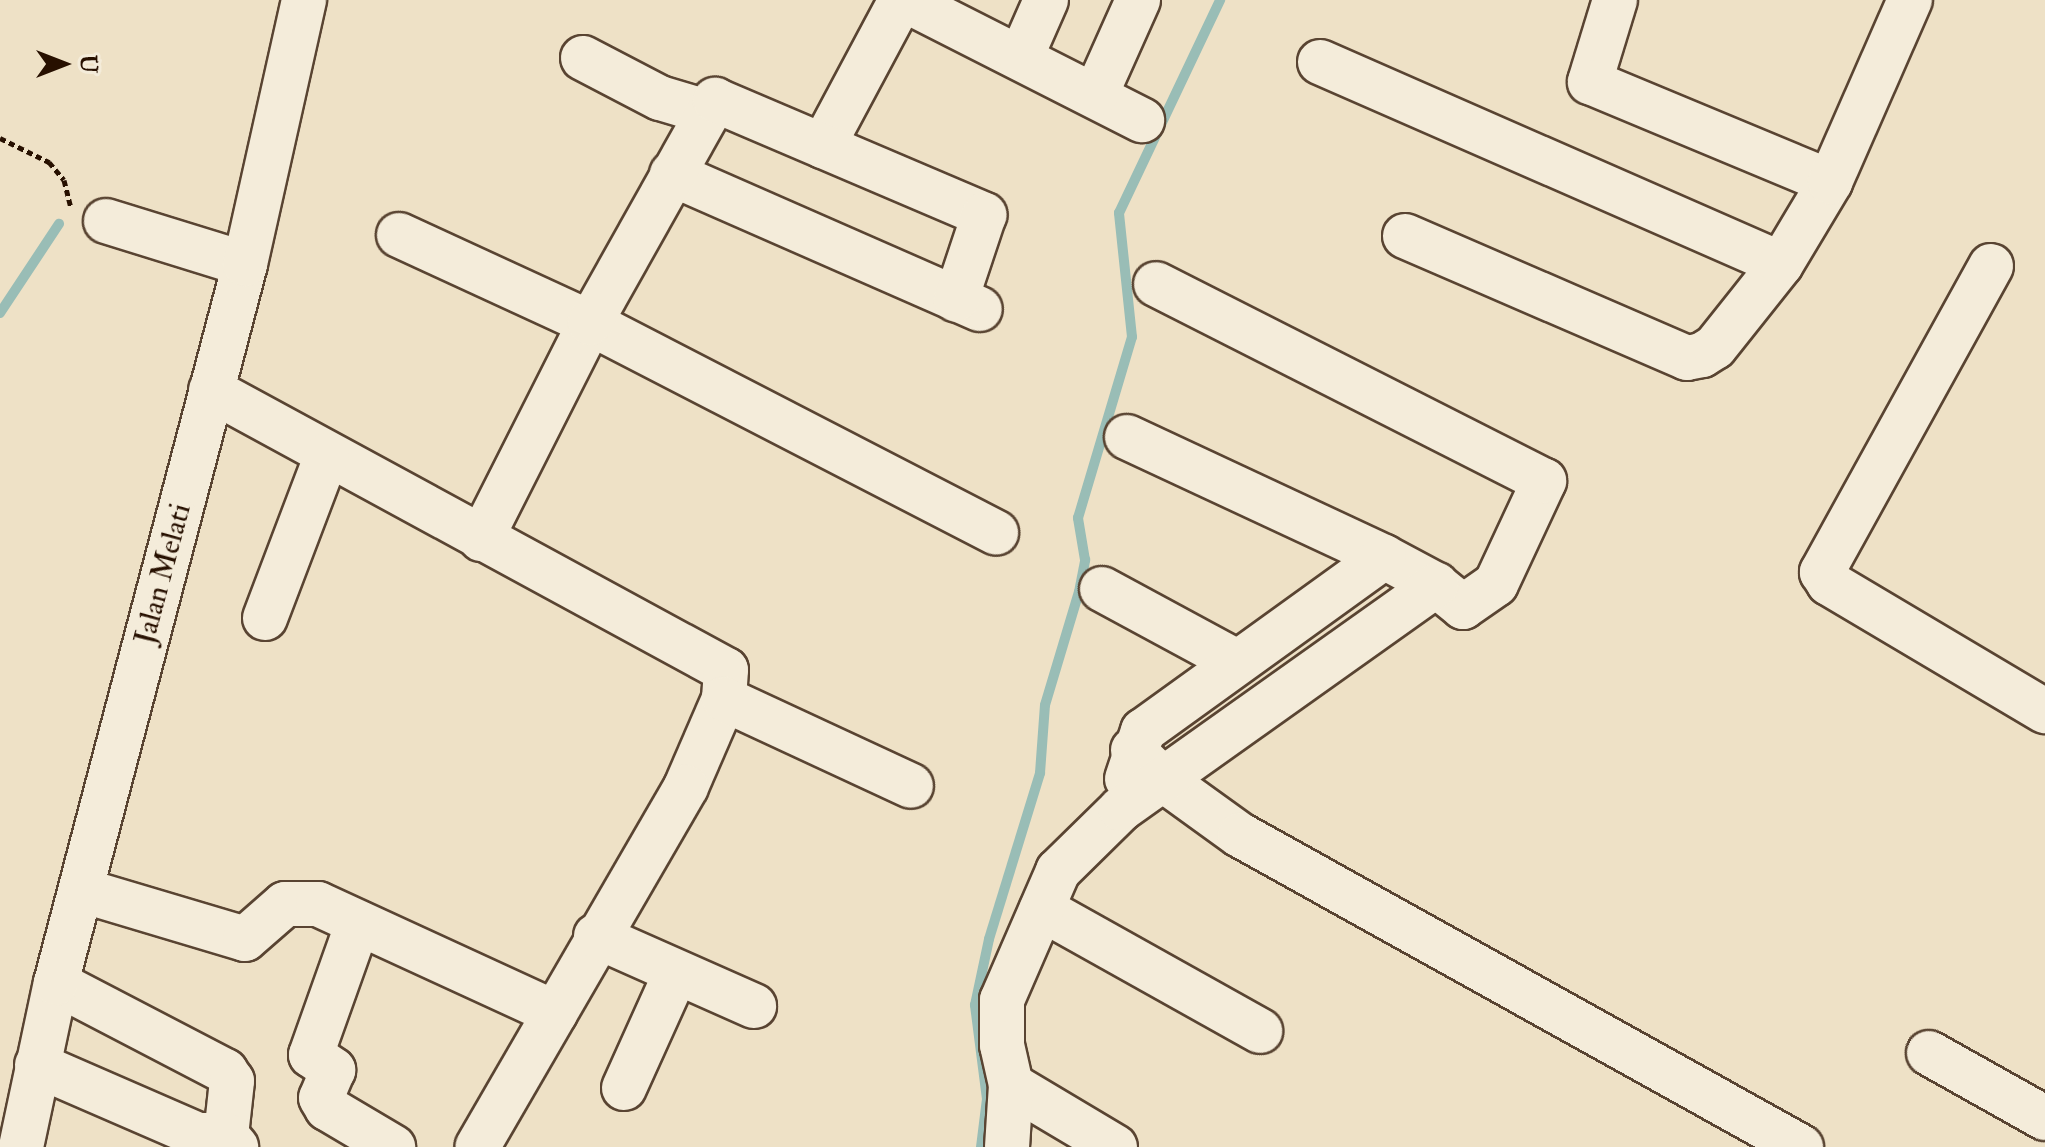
<!DOCTYPE html>
<html>
<head>
<meta charset="utf-8">
<style>
  body { margin:0 }
  #map { position:relative; width:2045px; height:1147px; overflow:hidden; background:#eee1c6; font-family:"IM FELL Double Pica",serif }
  div>[style] { position:absolute }
  .stream>* { height:10px; margin:-5px; padding:0 5px; transform-origin:5px; border-radius:5px; background:#99bdb6 }
  .path>* { height:5px; margin-top:-2.5px; transform-origin:0; background:repeating-linear-gradient(90deg,#271000 0 6px,transparent 0 10px) }
  .roads { filter:drop-shadow(2px 0 #594432) drop-shadow(-2px 0 #594432) drop-shadow(0 2px #594432) drop-shadow(0 -2px #594432) }
  .minor>* { height:44px; margin:-22px; padding:0 22px; transform-origin:22px; border-radius:22px; background:#f4ecda }
  span { translate:-50% -50%; white-space:nowrap; text-align:center; line-height:1.15; -webkit-text-stroke:8px #f4ecda; paint-order:stroke }
  .street-label { font-size:30px; color:#271000 }
  .north { position:absolute; left:24px; top:24px; width:80px; height:80px; -webkit-text-stroke:6px #f4ecda; paint-order:stroke; rotate:90deg; font-size:22px; font-weight:700; line-height:32px; text-align:center; color:#271000 }
  .north::after { content:''; display:block; margin:auto; width:28px; height:36px; background:#271000; clip-path:polygon(50% 0,100% 100%,50% 72%,0 100%) }
</style>
</head>
<body>
<div id="map">
  <div class="stream">
    <i style="left:0;top:313px;width:107px;rotate:-56.5deg"></i>
    <i style="left:981px;top:1147px;width:48px;rotate:-82.9deg"></i>
    <i style="left:987px;top:1099px;width:95px;rotate:-97.3deg"></i>
    <i style="left:975px;top:1005px;width:67px;rotate:-78deg"></i>
    <i style="left:989px;top:939px;width:174px;rotate:-72.9deg"></i>
    <i style="left:1040px;top:773px;width:68px;rotate:-85.8deg"></i>
    <i style="left:1045px;top:705px;width:118px;rotate:-73.3deg"></i>
    <i style="left:1079px;top:592px;width:33px;rotate:-79deg"></i>
    <i style="left:1085px;top:560px;width:43px;rotate:-99.5deg"></i>
    <i style="left:1078px;top:518px;width:189px;rotate:-73.4deg"></i>
    <i style="left:1132px;top:337px;width:125px;rotate:-96deg"></i>
    <i style="left:1119px;top:213px;width:236px;rotate:-64.6deg"></i>
  </div>
  <div class="path">
    <i style="left:0;top:138px;width:55px;rotate:26.1deg"></i>
    <i style="left:49px;top:162px;width:23px;rotate:50deg"></i>
    <i style="left:64px;top:180px;width:29px;rotate:76deg"></i>
  </div>
  <div class="roads">
    <div class="minor">
      <i style="left:905px;top:0;width:266px;rotate:26.9deg"></i>
      <i style="left:1615px;top:0;width:86px;rotate:107deg"></i>
      <i style="left:1590px;top:82px;width:260px;rotate:22.6deg"></i>
      <i style="left:1021px;top:57px;width:62px;rotate:-66.3deg"></i>
      <i style="left:583px;top:58px;width:87px;rotate:27.5deg"></i>
      <i style="left:660px;top:98px;width:49px;rotate:16.6deg"></i>
      <i style="left:1320px;top:62px;width:503px;rotate:23.66deg"></i>
      <i style="left:1096px;top:94px;width:103px;rotate:-65.9deg"></i>
      <i style="left:823px;top:146px;width:166px;rotate:-61.9deg"></i>
      <i style="left:672px;top:174px;width:336px;rotate:23.7deg"></i>
      <i style="left:106px;top:221px;width:145px;rotate:17.2deg"></i>
      <i style="left:399px;top:235px;width:210px;rotate:24.7deg"></i>
      <i style="left:590px;top:323px;width:457px;rotate:27.3deg"></i>
      <i style="left:1405px;top:236px;width:307px;rotate:23.4deg"></i>
      <i style="left:1687px;top:358px;width:15px;rotate:-11deg"></i>
      <i style="left:1702px;top:355px;width:15px;rotate:-32deg"></i>
      <i style="left:1715px;top:347px;width:106px;rotate:-51.5deg"></i>
      <i style="left:1781px;top:264px;width:96px;rotate:-59.1deg"></i>
      <i style="left:1830px;top:182px;width:199px;rotate:-66.3deg"></i>
      <i style="left:1991px;top:266px;width:350px;rotate:118.9deg"></i>
      <i style="left:1822px;top:572px;width:13px;rotate:58deg"></i>
      <i style="left:1829px;top:583px;width:251px;rotate:30.7deg"></i>
      <i style="left:211px;top:390px;width:586px;rotate:28.53deg"></i>
      <i style="left:726px;top:670px;width:29px;rotate:94deg"></i>
      <i style="left:724px;top:699px;width:96px;rotate:113.4deg"></i>
      <i style="left:686px;top:787px;width:416px;rotate:120.1deg"></i>
      <i style="left:1127px;top:437px;width:284px;rotate:25deg"></i>
      <i style="left:1384px;top:557px;width:59px;rotate:28.3deg"></i>
      <i style="left:1436px;top:585px;width:35px;rotate:39deg"></i>
      <i style="left:1463px;top:607px;width:40px;rotate:-34.9deg"></i>
      <i style="left:1496px;top:584px;width:114px;rotate:-65deg"></i>
      <i style="left:1544px;top:481px;width:435px;rotate:-153.1deg"></i>
      <i style="left:481px;top:539px;width:242px;rotate:-63.2deg"></i>
      <i style="left:590px;top:323px;width:256px;rotate:-60.7deg"></i>
      <i style="left:715px;top:100px;width:293px;rotate:23.1deg"></i>
      <i style="left:984px;top:215px;width:89px;rotate:108.4deg"></i>
      <i style="left:1102px;top:589px;width:151px;rotate:28.4deg"></i>
      <i style="left:265px;top:618px;width:174px;rotate:-69.2deg"></i>
      <i style="left:724px;top:699px;width:206px;rotate:24.9deg"></i>
      <i style="left:1133px;top:750px;width:45px;rotate:44.1deg"></i>
      <i style="left:1165px;top:781px;width:92px;rotate:35.8deg"></i>
      <i style="left:1240px;top:835px;width:642px;rotate:29.08deg"></i>
      <i style="left:1127px;top:779px;width:51px;rotate:-71.6deg"></i>
      <i style="left:1143px;top:731px;width:297px;rotate:-35.8deg"></i>
      <i style="left:81px;top:890px;width:171px;rotate:16.6deg"></i>
      <i style="left:245px;top:939px;width:53px;rotate:-41.2deg"></i>
      <i style="left:285px;top:904px;width:33px"></i>
      <i style="left:318px;top:904px;width:261px;rotate:24.7deg"></i>
      <i style="left:1042px;top:909px;width:250px;rotate:29.2deg"></i>
      <i style="left:358px;top:923px;width:140px;rotate:109.6deg"></i>
      <i style="left:311px;top:1055px;width:27px;rotate:34deg"></i>
      <i style="left:333px;top:1070px;width:30px;rotate:113deg"></i>
      <i style="left:321px;top:1098px;width:12px;rotate:59deg"></i>
      <i style="left:327px;top:1108px;width:77px;rotate:30.6deg"></i>
      <i style="left:596px;top:936px;width:173px;rotate:23.9deg"></i>
      <i style="left:56px;top:983px;width:191px;rotate:27.5deg"></i>
      <i style="left:225px;top:1071px;width:12px;rotate:55deg"></i>
      <i style="left:232px;top:1081px;width:54px;rotate:96.3deg"></i>
      <i style="left:226px;top:1135px;width:16px;rotate:50deg"></i>
      <i style="left:1929px;top:1053px;width:133px;rotate:29.3deg"></i>
      <i style="left:37px;top:1065px;width:176px;rotate:23.5deg"></i>
      <i style="left:198px;top:1135px;width:28px"></i>
      <i style="left:1011px;top:1085px;width:121px;rotate:30.8deg"></i>
      <i style="left:624px;top:1088px;width:126px;rotate:-65.7deg"></i>
      <i style="left:21px;top:1147px;width:168px;rotate:-78deg"></i>
      <i style="left:56px;top:983px;width:743px;rotate:-75.27deg"></i>
      <i style="left:245px;top:264px;width:271px;rotate:-77.4deg"></i>
      <i style="left:1007px;top:1147px;width:62px;rotate:-86.3deg"></i>
      <i style="left:1011px;top:1085px;width:41px;rotate:-102.7deg"></i>
      <i style="left:1002px;top:1045px;width:45px;rotate:-90deg"></i>
      <i style="left:1002px;top:1000px;width:141px;rotate:-66.5deg"></i>
      <i style="left:1058px;top:871px;width:88px;rotate:-44.5deg"></i>
      <i style="left:1121px;top:809px;width:387px;rotate:-35.4deg"></i>
    </div>
  </div>
  <div class="street-label">
    <span style="left:163px;top:574px;rotate:-75deg">Jalan Melati</span>
  </div>
  <div class="north">U</div>
</div>
</body>
</html>
